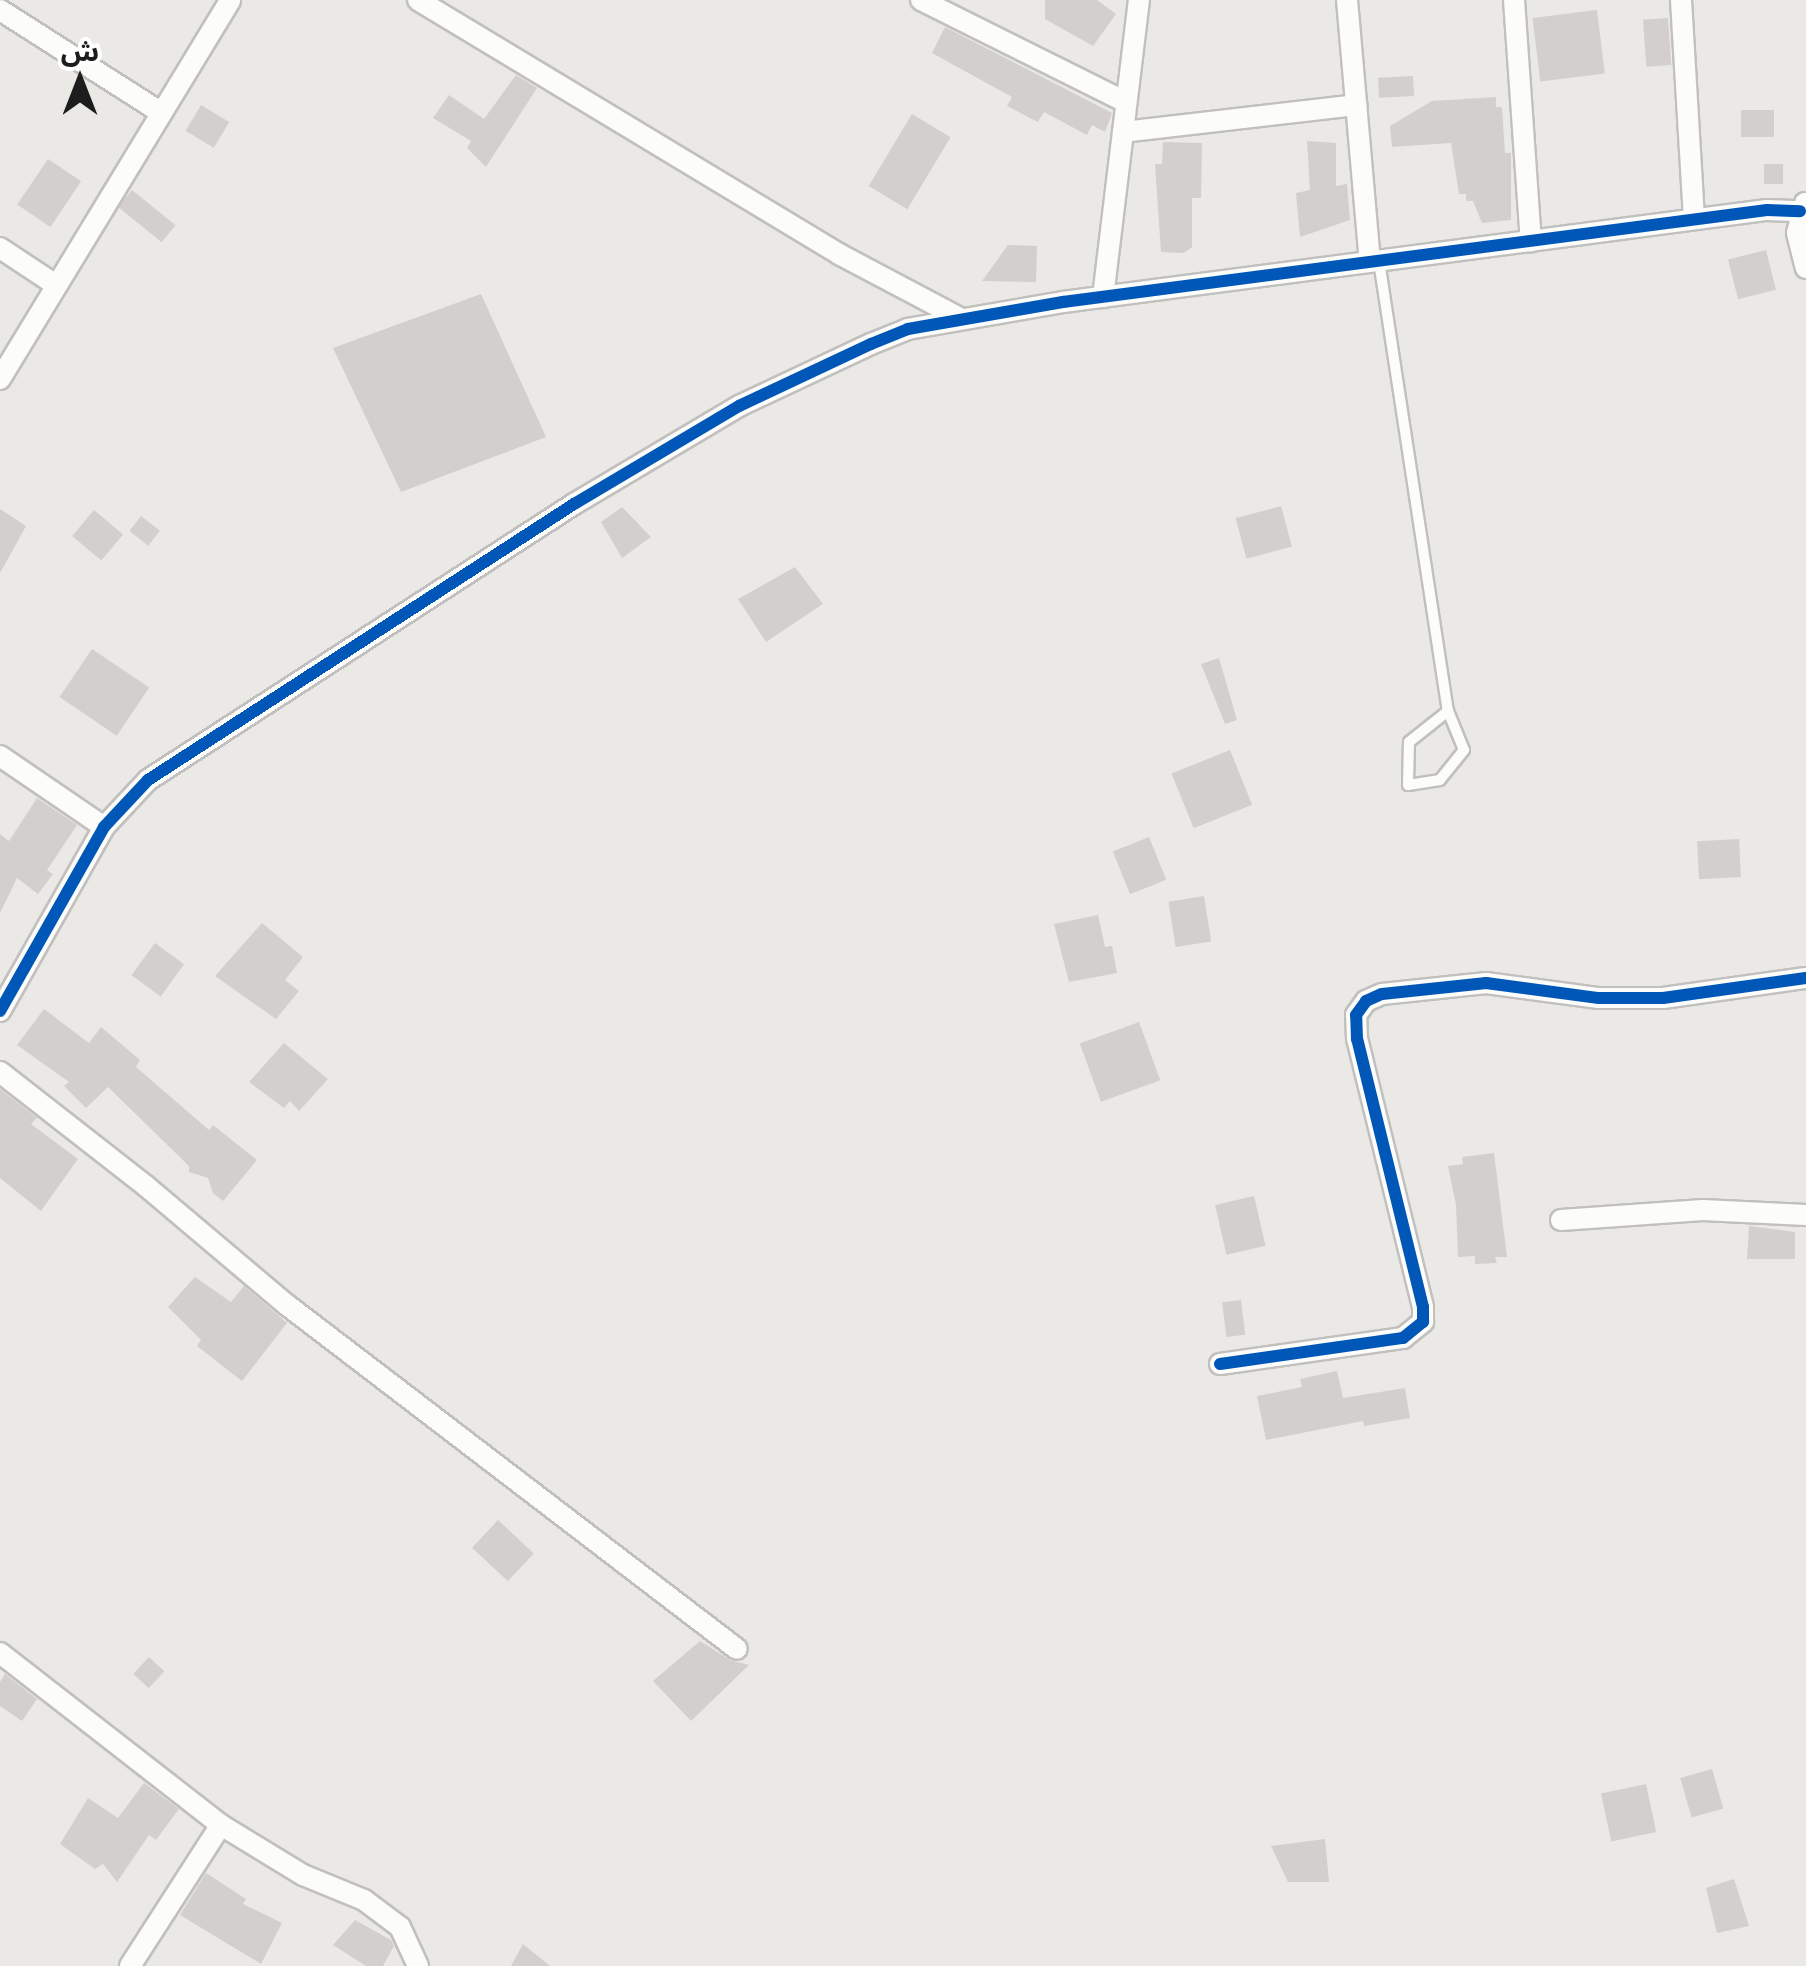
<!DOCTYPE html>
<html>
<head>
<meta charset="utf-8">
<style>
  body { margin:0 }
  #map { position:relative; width:1806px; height:1966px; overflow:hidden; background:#ebe9e6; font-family:"Exo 2","Noto Sans Arabic",sans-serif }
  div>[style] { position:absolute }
  .building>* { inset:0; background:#d2cfcd; transform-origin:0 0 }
  .roads { filter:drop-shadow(2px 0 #c1c0be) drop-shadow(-2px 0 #c1c0be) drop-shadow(0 2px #c1c0be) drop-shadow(0 -2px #c1c0be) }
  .service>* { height:10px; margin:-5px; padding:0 5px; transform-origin:5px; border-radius:5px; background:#fcfcfb }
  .minor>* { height:20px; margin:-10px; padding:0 10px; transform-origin:10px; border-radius:10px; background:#fcfcfb }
  .cycleway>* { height:12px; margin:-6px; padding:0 6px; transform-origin:6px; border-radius:6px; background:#0057b8 }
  span { translate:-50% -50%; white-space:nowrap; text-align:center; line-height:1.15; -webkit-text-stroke:8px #fff; paint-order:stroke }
  .north { position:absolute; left:30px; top:30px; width:100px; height:100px; -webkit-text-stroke:8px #fff; paint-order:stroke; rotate:0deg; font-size:28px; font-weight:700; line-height:40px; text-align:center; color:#1d1d1d }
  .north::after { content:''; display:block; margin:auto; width:35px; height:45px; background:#1d1d1d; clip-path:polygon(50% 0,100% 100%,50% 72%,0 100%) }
</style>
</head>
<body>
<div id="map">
  <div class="building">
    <i style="clip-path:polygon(1045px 0,1097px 0,1116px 14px,1093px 46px,1045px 19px)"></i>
    <i style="left:1597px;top:10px;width:64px;height:65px;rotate:83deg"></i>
    <i style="left:1668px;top:18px;width:47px;height:25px;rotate:86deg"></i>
    <i style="clip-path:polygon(945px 27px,1112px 113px,1105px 132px,1092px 125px,1087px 135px,1044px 112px,1038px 122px,1007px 106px,1012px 97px,932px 53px)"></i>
    <i style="clip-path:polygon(516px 75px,537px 88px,486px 167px,467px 148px,471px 141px,433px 118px,449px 95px,484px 119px)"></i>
    <i style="left:1413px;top:76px;width:20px;height:35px;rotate:87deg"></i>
    <i style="clip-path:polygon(1496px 97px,1496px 107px,1502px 107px,1505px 153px,1511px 153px,1511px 220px,1482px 223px,1473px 201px,1466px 201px,1466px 194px,1459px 194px,1451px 143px,1392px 147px,1390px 126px,1432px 101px)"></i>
    <i style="left:201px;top:105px;width:33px;height:30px;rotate:31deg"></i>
    <i style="left:1741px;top:110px;width:33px;height:27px"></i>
    <i style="left:912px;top:114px;width:45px;height:84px;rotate:31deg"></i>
    <i style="clip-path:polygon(1307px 141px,1336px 143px,1336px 186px,1347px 184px,1350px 220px,1300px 237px,1296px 193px,1310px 190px)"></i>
    <i style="clip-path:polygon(1163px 142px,1202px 143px,1201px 198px,1192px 198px,1192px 247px,1184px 253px,1161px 252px,1155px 164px,1162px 164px)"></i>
    <i style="left:48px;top:159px;width:40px;height:55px;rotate:34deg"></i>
    <i style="left:1764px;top:164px;width:19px;height:20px"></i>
    <i style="left:132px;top:190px;width:56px;height:22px;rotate:39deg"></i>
    <i style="clip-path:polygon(1008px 245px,1037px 246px,1036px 282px,982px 281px)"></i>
    <i style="left:1766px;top:250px;width:41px;height:39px;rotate:76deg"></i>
    <i style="clip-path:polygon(481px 294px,546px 437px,401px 492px,333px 348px)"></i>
    <i style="left:1281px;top:506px;width:42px;height:47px;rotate:75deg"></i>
    <i style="clip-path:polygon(622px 507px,651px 537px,622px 558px,601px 522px)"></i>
    <i style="clip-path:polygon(0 509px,26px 526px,0 573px)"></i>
    <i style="left:94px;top:510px;width:38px;height:34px;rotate:40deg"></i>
    <i style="left:141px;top:516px;width:24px;height:19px;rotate:38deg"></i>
    <i style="clip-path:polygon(795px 567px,823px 604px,766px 642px,738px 599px)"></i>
    <i style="left:92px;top:649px;width:69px;height:58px;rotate:34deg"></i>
    <i style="clip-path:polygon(1219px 658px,1237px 720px,1225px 724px,1201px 664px)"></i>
    <i style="left:1230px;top:750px;width:59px;height:63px;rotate:68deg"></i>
    <i style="clip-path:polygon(37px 798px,77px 825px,47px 870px,53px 874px,38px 894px,17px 878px,0 913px,0 834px,9px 841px)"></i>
    <i style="left:1149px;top:837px;width:46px;height:39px;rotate:68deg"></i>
    <i style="left:1739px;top:839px;width:38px;height:42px;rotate:87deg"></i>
    <i style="left:1204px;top:896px;width:46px;height:36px;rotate:81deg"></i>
    <i style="clip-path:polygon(1098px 915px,1105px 947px,1112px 946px,1117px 973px,1069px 982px,1054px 924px)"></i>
    <i style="clip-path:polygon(262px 923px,303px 957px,285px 980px,299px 991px,276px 1019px,215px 976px)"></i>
    <i style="left:155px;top:943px;width:36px;height:40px;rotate:36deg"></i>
    <i style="clip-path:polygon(44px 1009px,89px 1043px,101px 1027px,140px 1060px,136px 1067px,209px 1130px,213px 1125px,257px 1160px,223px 1201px,213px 1193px,208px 1178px,189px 1172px,189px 1166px,108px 1087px,86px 1108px,64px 1086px,69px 1082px,17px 1045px)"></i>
    <i style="left:1139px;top:1022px;width:62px;height:63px;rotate:70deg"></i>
    <i style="clip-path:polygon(284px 1043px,328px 1079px,299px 1111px,290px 1101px,284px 1108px,249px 1082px)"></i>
    <i style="clip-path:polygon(0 1089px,37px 1118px,31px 1124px,78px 1159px,41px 1211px,0 1178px)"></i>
    <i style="clip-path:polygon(1494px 1153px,1507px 1257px,1495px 1257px,1497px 1263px,1475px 1264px,1475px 1256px,1458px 1257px,1456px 1205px,1448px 1166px,1463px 1164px,1462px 1157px)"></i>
    <i style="left:1254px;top:1196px;width:51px;height:40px;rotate:77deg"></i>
    <i style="clip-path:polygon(1749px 1226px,1795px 1232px,1795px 1259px,1747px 1259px)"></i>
    <i style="clip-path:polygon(195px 1277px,231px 1302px,244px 1286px,287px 1323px,242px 1381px,197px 1346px,201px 1340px,168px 1307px)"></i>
    <i style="left:1241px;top:1300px;width:35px;height:19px;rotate:83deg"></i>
    <i style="clip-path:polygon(1337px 1371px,1343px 1398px,1405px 1388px,1410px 1418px,1364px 1426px,1363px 1421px,1266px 1440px,1257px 1396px,1302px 1387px,1300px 1379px)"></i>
    <i style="left:498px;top:1520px;width:49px;height:38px;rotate:43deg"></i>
    <i style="clip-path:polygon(700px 1641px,730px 1660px,749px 1665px,691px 1721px,653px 1681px)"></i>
    <i style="left:149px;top:1657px;width:21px;height:23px;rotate:43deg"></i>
    <i style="clip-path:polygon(5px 1674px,37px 1699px,22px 1721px,0 1706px,0 1682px)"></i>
    <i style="left:1712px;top:1769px;width:41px;height:33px;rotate:74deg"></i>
    <i style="clip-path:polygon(144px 1783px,179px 1809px,156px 1840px,149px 1835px,117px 1882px,103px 1864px,95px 1869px,60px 1844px,88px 1798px,118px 1818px)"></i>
    <i style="left:1646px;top:1784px;width:49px;height:46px;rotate:78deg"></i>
    <i style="clip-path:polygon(1325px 1839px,1329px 1882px,1288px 1882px,1271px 1846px)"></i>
    <i style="clip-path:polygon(206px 1873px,246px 1899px,243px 1904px,282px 1923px,261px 1964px,180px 1915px)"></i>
    <i style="clip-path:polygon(1734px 1879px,1749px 1926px,1717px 1933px,1706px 1888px)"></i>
    <i style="clip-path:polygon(355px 1920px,391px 1940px,394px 1946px,383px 1966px,366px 1966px,333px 1945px)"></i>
    <i style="clip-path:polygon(523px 1944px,550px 1966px,511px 1966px)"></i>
  </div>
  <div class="roads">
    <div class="service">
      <i style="left:1379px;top:261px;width:455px;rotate:81.3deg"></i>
      <i style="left:1448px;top:711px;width:42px;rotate:67.7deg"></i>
      <i style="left:1464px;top:750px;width:38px;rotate:129deg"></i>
      <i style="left:1440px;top:780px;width:32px;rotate:171deg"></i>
      <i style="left:1408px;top:785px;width:43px;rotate:-88.7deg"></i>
      <i style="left:1409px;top:742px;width:50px;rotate:-38.5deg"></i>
    </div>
    <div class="minor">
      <i style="left:418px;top:0;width:492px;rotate:31.1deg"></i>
      <i style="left:839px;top:254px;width:137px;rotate:27.9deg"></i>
      <i style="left:921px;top:0;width:229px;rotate:26.5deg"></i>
      <i style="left:1347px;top:0;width:263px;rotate:85deg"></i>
      <i style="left:1514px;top:0;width:242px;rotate:86deg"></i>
      <i style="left:1681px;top:0;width:219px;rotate:86.6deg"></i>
      <i style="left:0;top:10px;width:190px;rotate:32.5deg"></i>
      <i style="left:1123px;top:132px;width:235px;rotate:-6.6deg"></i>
      <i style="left:1805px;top:203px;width:31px;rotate:105deg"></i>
      <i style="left:1797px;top:233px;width:36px;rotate:76deg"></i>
      <i style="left:0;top:248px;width:67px;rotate:33.5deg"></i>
      <i style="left:1103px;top:297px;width:299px;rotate:-83.1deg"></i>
      <i style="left:0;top:379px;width:443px;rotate:-58.7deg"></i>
      <i style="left:0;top:756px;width:126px;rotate:34.3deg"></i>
      <i style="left:0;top:1011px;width:211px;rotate:-60.5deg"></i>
      <i style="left:104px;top:827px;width:64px;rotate:-46.9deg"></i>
      <i style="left:148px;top:780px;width:508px;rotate:-32.94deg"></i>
      <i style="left:574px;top:504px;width:192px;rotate:-30.7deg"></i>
      <i style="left:739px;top:406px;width:146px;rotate:-25.2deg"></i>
      <i style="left:871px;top:344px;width:40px;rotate:-22deg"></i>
      <i style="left:908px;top:329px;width:157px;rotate:-9.9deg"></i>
      <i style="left:1063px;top:302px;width:710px;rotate:-7.45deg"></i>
      <i style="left:1767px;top:210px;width:33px;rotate:2deg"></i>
      <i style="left:0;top:1072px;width:185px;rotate:38deg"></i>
      <i style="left:146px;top:1186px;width:185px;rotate:40.2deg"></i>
      <i style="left:287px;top:1305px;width:566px;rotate:37.4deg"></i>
      <i style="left:1561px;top:1220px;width:142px;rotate:-4deg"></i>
      <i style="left:1703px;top:1210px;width:103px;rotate:2.8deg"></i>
      <i style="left:1220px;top:1364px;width:185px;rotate:-8.1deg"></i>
      <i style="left:1403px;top:1338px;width:26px;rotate:-39deg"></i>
      <i style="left:1423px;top:1322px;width:15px;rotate:-90deg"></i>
      <i style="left:1423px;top:1307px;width:276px;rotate:-103.8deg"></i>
      <i style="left:1357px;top:1039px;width:24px;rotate:-92deg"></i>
      <i style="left:1356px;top:1015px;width:17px;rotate:-54deg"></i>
      <i style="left:1366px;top:1001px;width:17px;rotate:-24deg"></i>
      <i style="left:1382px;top:994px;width:105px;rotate:-6deg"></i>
      <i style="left:1486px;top:983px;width:114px;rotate:7.6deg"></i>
      <i style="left:1599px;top:998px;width:64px"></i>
      <i style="left:1663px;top:998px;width:144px;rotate:-8deg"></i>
      <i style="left:0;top:1653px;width:280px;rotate:37.9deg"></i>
      <i style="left:221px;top:1825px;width:96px;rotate:31.4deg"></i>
      <i style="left:303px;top:1875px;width:66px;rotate:22.3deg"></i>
      <i style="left:364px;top:1900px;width:45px;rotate:36.9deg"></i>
      <i style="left:400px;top:1927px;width:43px;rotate:65.2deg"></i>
      <i style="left:130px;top:1966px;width:168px;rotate:-57.2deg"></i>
    </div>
  </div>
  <div class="cycleway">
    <i style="left:0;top:1011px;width:211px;rotate:-60.5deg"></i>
    <i style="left:104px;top:827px;width:64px;rotate:-46.9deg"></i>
    <i style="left:148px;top:780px;width:508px;rotate:-32.94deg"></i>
    <i style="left:574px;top:504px;width:192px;rotate:-30.7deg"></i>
    <i style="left:739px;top:406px;width:146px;rotate:-25.2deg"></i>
    <i style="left:871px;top:344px;width:40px;rotate:-22deg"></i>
    <i style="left:908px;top:329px;width:157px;rotate:-9.9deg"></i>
    <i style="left:1063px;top:302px;width:710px;rotate:-7.45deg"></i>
    <i style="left:1767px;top:210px;width:33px;rotate:2deg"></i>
    <i style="left:1220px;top:1364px;width:185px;rotate:-8.1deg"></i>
    <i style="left:1403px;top:1338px;width:26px;rotate:-39deg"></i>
    <i style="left:1423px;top:1322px;width:15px;rotate:-90deg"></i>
    <i style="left:1423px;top:1307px;width:276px;rotate:-103.8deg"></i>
    <i style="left:1357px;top:1039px;width:24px;rotate:-92deg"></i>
    <i style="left:1356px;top:1015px;width:17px;rotate:-54deg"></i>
    <i style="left:1366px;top:1001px;width:17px;rotate:-24deg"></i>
    <i style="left:1382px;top:994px;width:105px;rotate:-6deg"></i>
    <i style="left:1486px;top:983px;width:114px;rotate:7.6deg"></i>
    <i style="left:1599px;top:998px;width:64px"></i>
    <i style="left:1663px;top:998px;width:144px;rotate:-8deg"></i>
  </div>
  <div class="north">ش</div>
</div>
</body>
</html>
